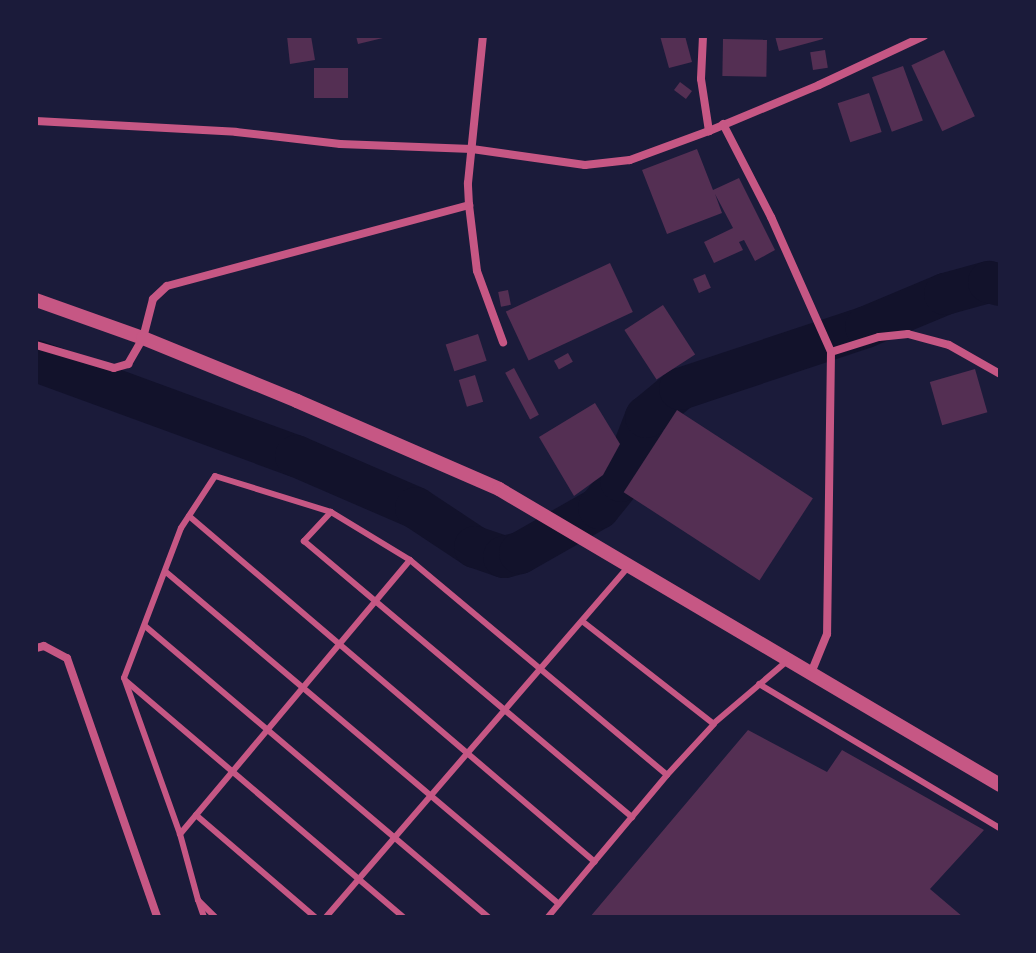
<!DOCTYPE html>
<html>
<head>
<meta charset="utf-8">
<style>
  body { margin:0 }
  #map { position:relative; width:1036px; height:953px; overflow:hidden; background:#1b1b3a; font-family:"Archivo Narrow",sans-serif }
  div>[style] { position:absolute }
  .river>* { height:42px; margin:-21px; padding:0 21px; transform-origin:21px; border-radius:21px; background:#12122b }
  .building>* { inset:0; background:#542f53; transform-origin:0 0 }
  .service>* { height:6px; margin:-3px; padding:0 3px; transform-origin:3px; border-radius:3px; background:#c65784 }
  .minor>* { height:8px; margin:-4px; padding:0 4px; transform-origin:4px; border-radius:4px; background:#c65784 }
  .tertiary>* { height:14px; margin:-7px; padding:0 7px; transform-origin:7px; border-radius:7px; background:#c65784 }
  span { translate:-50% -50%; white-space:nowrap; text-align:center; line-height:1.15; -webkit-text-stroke:8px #1b1b3a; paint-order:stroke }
  .frame { position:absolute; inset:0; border:38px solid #1b1b3a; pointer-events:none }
</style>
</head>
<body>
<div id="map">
  <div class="river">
    <i style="left:36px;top:361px;width:277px;rotate:20.1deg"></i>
    <i style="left:296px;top:456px;width:131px;rotate:23.4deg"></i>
    <i style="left:416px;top:508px;width:71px;rotate:33.5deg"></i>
    <i style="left:475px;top:547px;width:31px;rotate:19deg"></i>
    <i style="left:504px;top:557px;width:16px;rotate:-14deg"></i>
    <i style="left:520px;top:553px;width:91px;rotate:-29.7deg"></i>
    <i style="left:599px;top:508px;width:35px;rotate:-51deg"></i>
    <i style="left:621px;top:481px;width:69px;rotate:-68.7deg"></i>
    <i style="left:646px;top:417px;width:44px;rotate:-39.5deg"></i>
    <i style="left:680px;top:389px;width:196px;rotate:-18.4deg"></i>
    <i style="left:866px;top:327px;width:86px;rotate:-22.7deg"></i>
    <i style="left:945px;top:294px;width:46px;rotate:-15.3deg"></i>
    <i style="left:989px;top:282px;width:11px;rotate:15deg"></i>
  </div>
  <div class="building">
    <i style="clip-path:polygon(287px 36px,311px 36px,315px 60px,290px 64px)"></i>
    <i style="clip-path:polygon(356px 36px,387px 36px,387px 37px,358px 44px)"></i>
    <i style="clip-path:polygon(660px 36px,685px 36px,692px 62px,669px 68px)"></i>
    <i style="clip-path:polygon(775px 36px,822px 36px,823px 39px,779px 51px)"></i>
    <i style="left:723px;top:39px;width:44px;height:37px;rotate:1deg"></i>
    <i style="left:825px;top:50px;width:18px;height:15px;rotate:81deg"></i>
    <i style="left:944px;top:50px;width:73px;height:36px;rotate:65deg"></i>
    <i style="left:903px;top:66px;width:58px;height:33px;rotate:70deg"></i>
    <i style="left:314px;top:68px;width:34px;height:30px"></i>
    <i style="left:680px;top:82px;width:15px;height:10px;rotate:37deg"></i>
    <i style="left:869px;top:93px;width:41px;height:33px;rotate:72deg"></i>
    <i style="clip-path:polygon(697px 149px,713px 190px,739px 178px,775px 250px,755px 261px,744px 240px,739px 242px,743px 250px,714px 263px,704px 242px,733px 228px,715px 194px,722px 213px,667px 234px,642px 170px)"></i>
    <i style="left:610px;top:263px;width:54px;height:115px;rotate:65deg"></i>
    <i style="left:705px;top:274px;width:15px;height:13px;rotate:67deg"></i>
    <i style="left:508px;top:290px;width:15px;height:10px;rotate:79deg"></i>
    <i style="left:663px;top:305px;width:59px;height:46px;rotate:57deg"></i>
    <i style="left:478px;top:334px;width:28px;height:34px;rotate:72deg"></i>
    <i style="left:568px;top:353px;width:10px;height:16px;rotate:61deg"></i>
    <i style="left:514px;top:368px;width:53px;height:10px;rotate:62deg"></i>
    <i style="left:975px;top:369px;width:45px;height:47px;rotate:74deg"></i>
    <i style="left:475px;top:375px;width:28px;height:17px;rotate:73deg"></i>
    <i style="clip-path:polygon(595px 403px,620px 444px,603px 475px,574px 496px,539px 437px)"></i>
    <i style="left:677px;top:410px;width:162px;height:98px;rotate:33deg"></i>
    <i style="clip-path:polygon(748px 730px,827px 772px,842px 750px,984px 830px,930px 889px,963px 917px,590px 917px)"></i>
  </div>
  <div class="service">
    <i style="left:331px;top:512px;width:40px;rotate:133deg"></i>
    <i style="left:304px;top:541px;width:429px;rotate:40.1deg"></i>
    <i style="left:189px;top:516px;width:533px;rotate:40.44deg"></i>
    <i style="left:410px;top:560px;width:335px;rotate:39.9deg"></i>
    <i style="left:667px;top:775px;width:185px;rotate:130deg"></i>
    <i style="left:166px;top:572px;width:514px;rotate:40.19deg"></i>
    <i style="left:582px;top:621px;width:167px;rotate:38deg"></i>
    <i style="left:714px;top:724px;width:69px;rotate:132.7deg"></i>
    <i style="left:145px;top:626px;width:450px;rotate:40.3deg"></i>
    <i style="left:126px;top:681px;width:364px;rotate:40.4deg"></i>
    <i style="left:759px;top:684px;width:281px;rotate:30.9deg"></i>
    <i style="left:713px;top:724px;width:97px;rotate:-40.4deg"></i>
    <i style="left:196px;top:815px;width:157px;rotate:40.6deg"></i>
    <i style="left:180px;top:834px;width:166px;rotate:-109.7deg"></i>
    <i style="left:124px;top:678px;width:160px;rotate:-69.2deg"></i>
    <i style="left:181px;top:528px;width:62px;rotate:-56.8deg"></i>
    <i style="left:215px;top:476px;width:121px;rotate:17.2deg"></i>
    <i style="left:331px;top:512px;width:92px;rotate:31.3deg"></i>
    <i style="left:410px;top:560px;width:358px;rotate:130deg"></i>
    <i style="left:180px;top:834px;width:68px;rotate:74.7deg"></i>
    <i style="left:204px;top:917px;width:18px;rotate:-109deg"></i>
    <i style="left:198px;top:900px;width:24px;rotate:45deg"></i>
    <i style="left:326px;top:917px;width:464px;rotate:-49.2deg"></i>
  </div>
  <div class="minor">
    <i style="left:703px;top:36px;width:43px;rotate:92.7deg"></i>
    <i style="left:701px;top:79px;width:53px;rotate:81.3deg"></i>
    <i style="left:36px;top:121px;width:200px;rotate:3.1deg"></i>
    <i style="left:236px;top:132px;width:105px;rotate:6.6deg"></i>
    <i style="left:340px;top:144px;width:132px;rotate:2.2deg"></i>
    <i style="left:472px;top:149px;width:114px;rotate:8.1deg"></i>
    <i style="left:585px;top:165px;width:45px;rotate:-6.3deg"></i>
    <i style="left:630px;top:160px;width:84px;rotate:-20.2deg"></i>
    <i style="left:709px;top:131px;width:119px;rotate:-22.7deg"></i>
    <i style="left:819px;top:85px;width:116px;rotate:-25deg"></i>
    <i style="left:723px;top:124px;width:105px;rotate:62.7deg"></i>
    <i style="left:771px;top:217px;width:148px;rotate:66deg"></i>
    <i style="left:831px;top:352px;width:282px;rotate:90.8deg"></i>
    <i style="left:827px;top:634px;width:42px;rotate:112.3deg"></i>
    <i style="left:469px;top:205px;width:66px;rotate:83.1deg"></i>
    <i style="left:477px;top:271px;width:76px;rotate:69.9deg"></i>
    <i style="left:36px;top:345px;width:81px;rotate:16.4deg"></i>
    <i style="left:114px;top:368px;width:15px;rotate:-16deg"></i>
    <i style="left:128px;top:364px;width:30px;rotate:-60deg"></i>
    <i style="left:143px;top:338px;width:40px;rotate:-75.6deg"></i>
    <i style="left:153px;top:299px;width:19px;rotate:-43deg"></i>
    <i style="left:167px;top:286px;width:313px;rotate:-15deg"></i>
    <i style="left:469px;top:205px;width:22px;rotate:-93deg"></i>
    <i style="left:468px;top:183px;width:148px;rotate:-84.2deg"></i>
    <i style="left:831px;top:352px;width:50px;rotate:-17.4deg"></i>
    <i style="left:879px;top:337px;width:29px;rotate:-6deg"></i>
    <i style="left:908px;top:334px;width:42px;rotate:15deg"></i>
    <i style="left:949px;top:345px;width:59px;rotate:29.6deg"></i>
    <i style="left:36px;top:648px;width:8px;rotate:-14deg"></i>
    <i style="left:44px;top:646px;width:26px;rotate:28deg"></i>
    <i style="left:67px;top:658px;width:274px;rotate:70.8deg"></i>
  </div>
  <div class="tertiary">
    <i style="left:36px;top:300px;width:114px;rotate:19.6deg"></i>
    <i style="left:143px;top:338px;width:166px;rotate:22.2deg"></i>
    <i style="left:297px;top:401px;width:220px;rotate:23.5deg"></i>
    <i style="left:499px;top:489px;width:582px;rotate:30.58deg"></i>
  </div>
  <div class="frame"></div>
</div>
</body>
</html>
